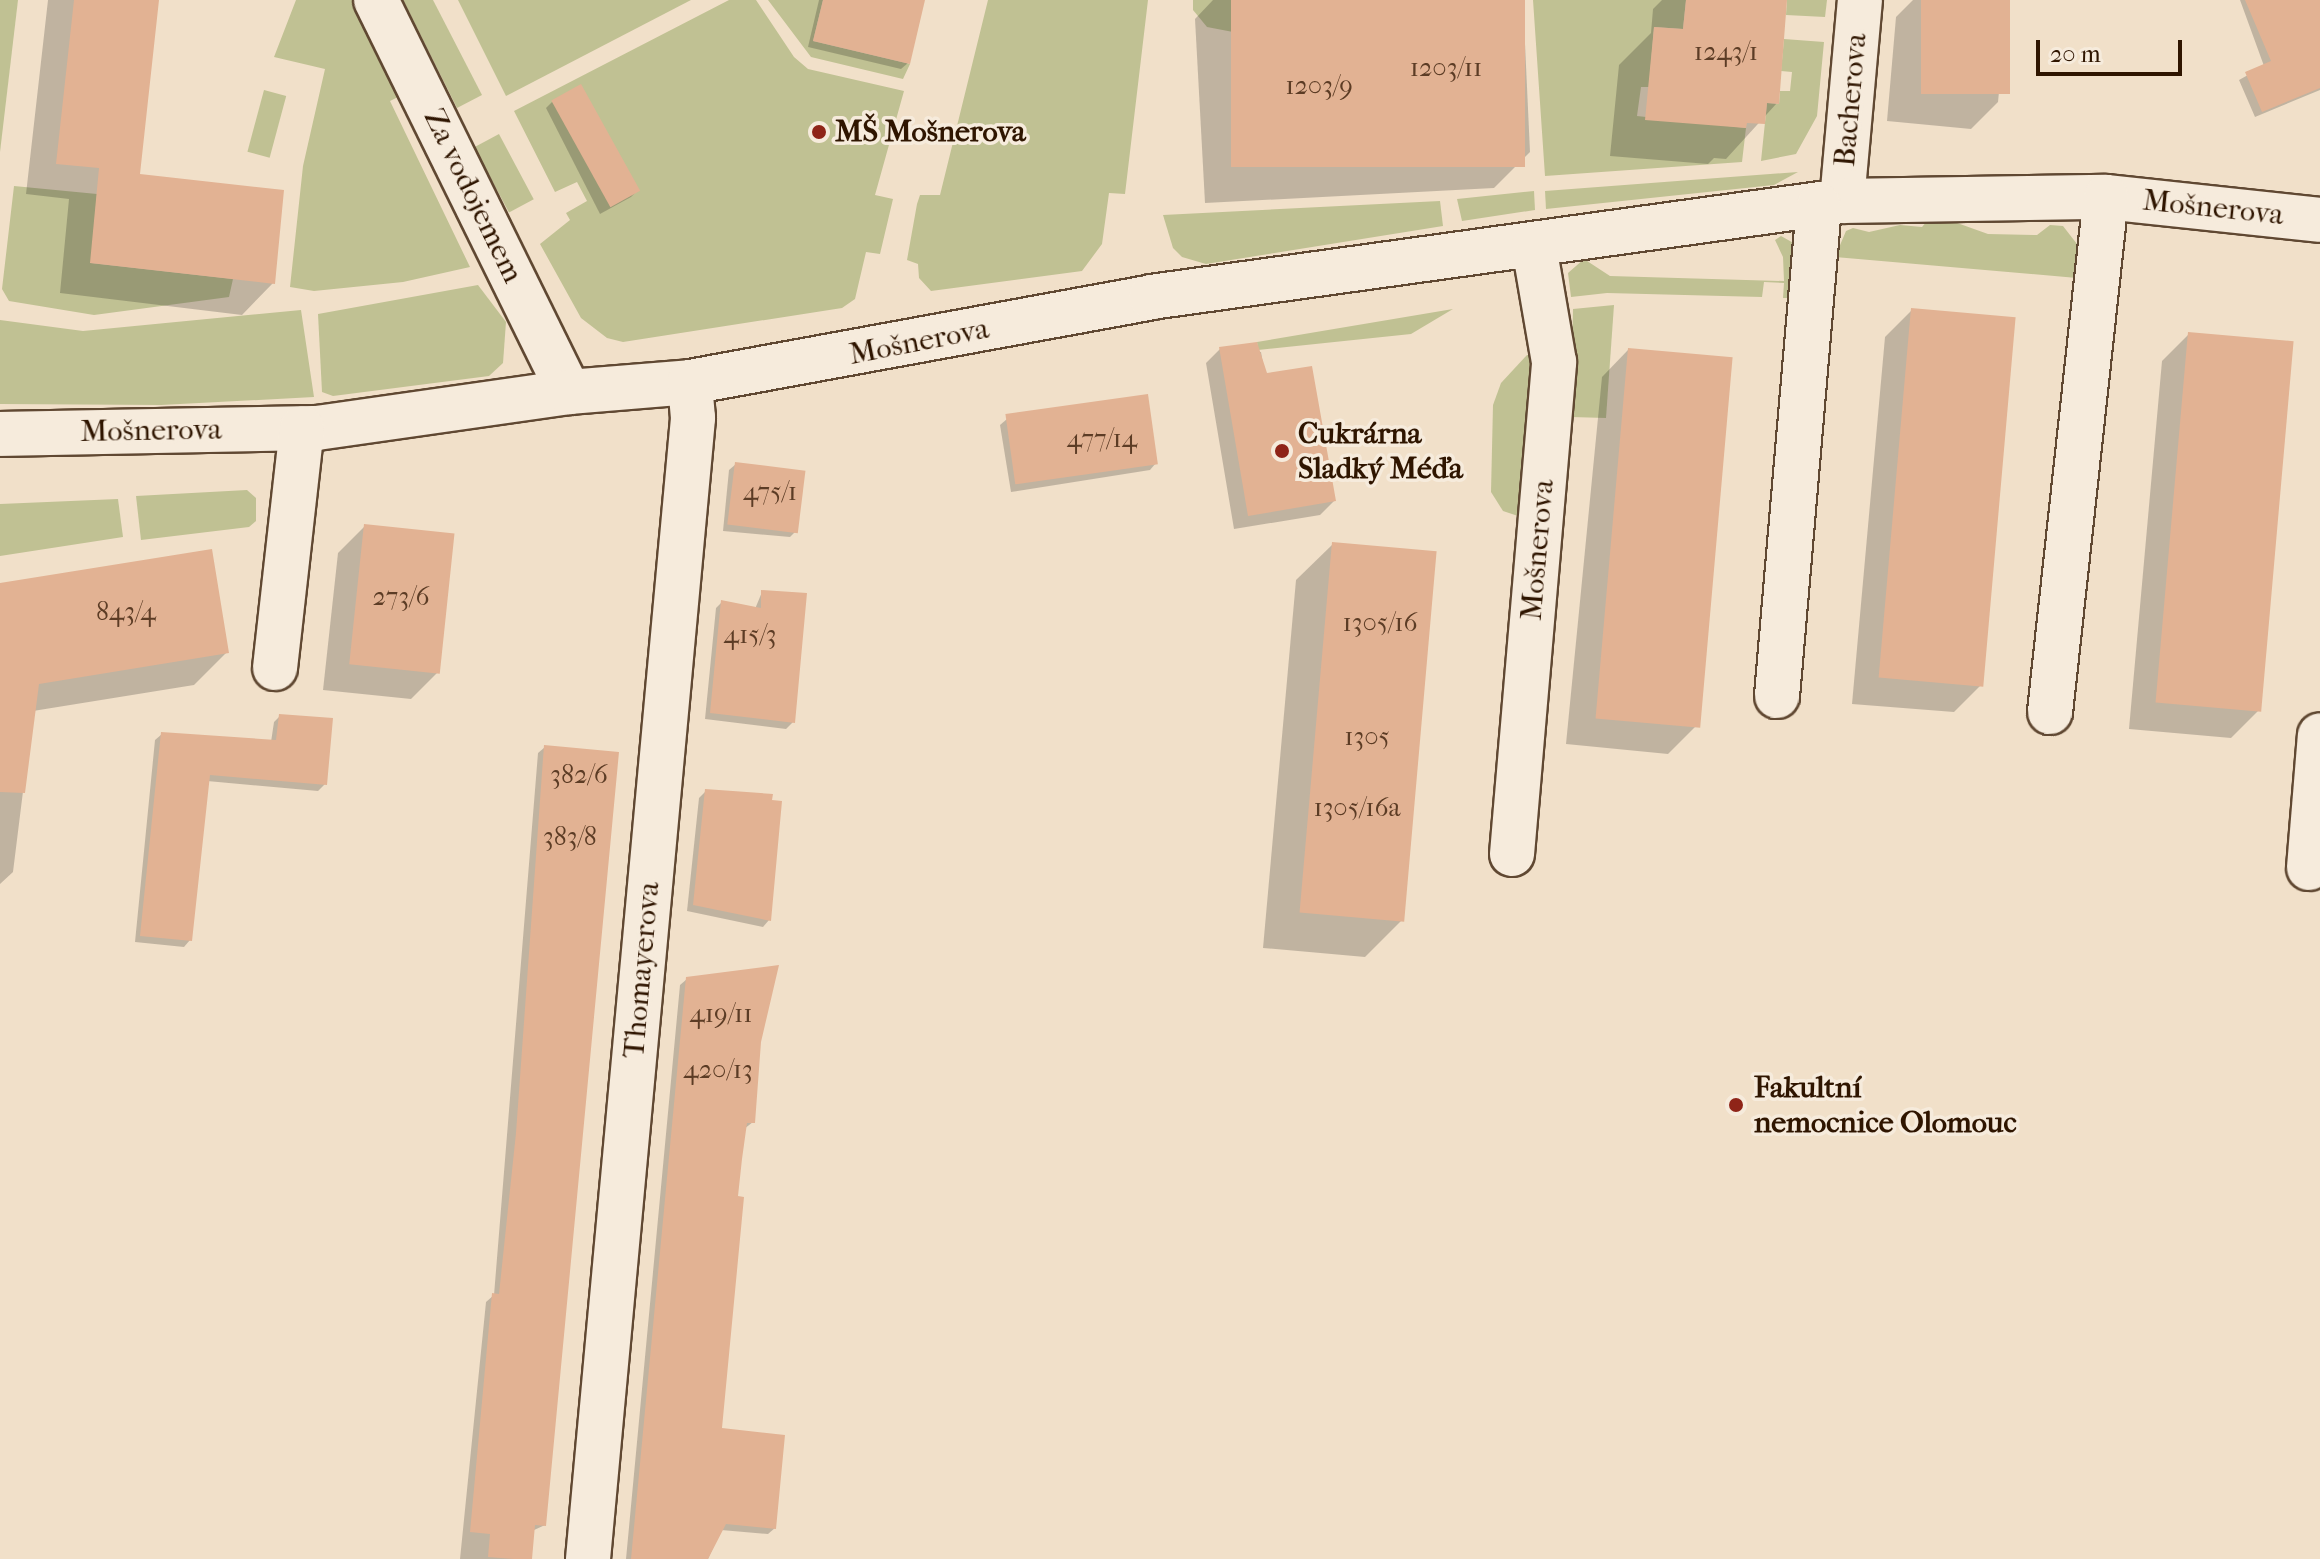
<!DOCTYPE html>
<html>
<head>
<meta charset="utf-8">
<style>
  body { margin:0 }
  #map { position:relative; width:2320px; height:1559px; overflow:hidden; background:#f1e0c9; font-family:"IM FELL French Canon",serif }
  div>[style] { position:absolute }
  .green>* { inset:0; background:#c0c193; transform-origin:0 0 }
  .shadow>* { inset:0; background:#0003 }
  .building>* { inset:0; background:#e2b293; transform-origin:0 0 }
  .roads { filter:drop-shadow(2px 0 #604832) drop-shadow(-2px 0 #604832) drop-shadow(0 2px #604832) drop-shadow(0 -2px #604832) }
  .minor>* { height:44px; margin:-22px; padding:0 22px; transform-origin:22px; border-radius:22px; background:#f6ebdc }
  .dots>* { width:22px; height:22px; translate:-50% -50%; box-sizing:border-box; border:4px solid #f6ebdc; border-radius:50% }
  span { translate:-50% -50%; white-space:nowrap; text-align:center; line-height:1.15; -webkit-text-stroke:7px #f6ebdc; paint-order:stroke }
  .number-label { font-size:26px; color:#5c3c25 }
  .number-label span { -webkit-text-stroke-width:0 }
  .street-label { font-size:30px; color:#2f1500 }
  .poi-label { font-size:30px; color:#2f1500; font-weight:700 }
  .left { translate:0 -50%; text-align:left }
  .scale { position:absolute; left:2036px; top:40px; width:146px; height:36px; box-sizing:border-box; border:4px solid #2f1500; border-top:0; padding-left:10px; font-size:24px; line-height:28px; white-space:nowrap; color:#2f1500; -webkit-text-stroke:6px #f6ebdc; paint-order:stroke }
</style>
</head>
<body>
<div id="map">
  <div class="green">
    <i style="clip-path:polygon(0 0,18px 0,0 152px)"></i>
    <i style="clip-path:polygon(296px 0,352px 0,400px 96px,390px 101px,470px 267px,403px 282px,314px 291px,290px 287px,303px 166px,325px 69px,274px 57px)"></i>
    <i style="clip-path:polygon(403px 0,433px 0,482px 95px,457px 108px)"></i>
    <i style="clip-path:polygon(458px 0,691px 0,506px 96px)"></i>
    <i style="clip-path:polygon(729px 0,756px 0,794px 57px,808px 69px,904px 91px,875px 195px,893px 199px,880px 254px,866px 252px,855px 299px,842px 308px,623px 342px,607px 338px,581px 318px,540px 244px,570px 220px,566px 213px,587px 201px,577px 182px,555px 192px,514px 111px)"></i>
    <i style="clip-path:polygon(768px 0,823px 0,813px 41px,910px 64px,903px 79px,811px 57px)"></i>
    <i style="clip-path:polygon(988px 0,1148px 0,1125px 194px,1109px 193px,1102px 244px,1082px 271px,931px 291px,919px 278px,918px 264px,907px 260px,917px 204px,920px 195px,940px 195px)"></i>
    <i style="clip-path:polygon(1193px 0,1231px 0,1233px 32px,1207px 27px,1193px 10px)"></i>
    <i style="clip-path:polygon(1533px 0,1686px 0,1683px 29px,1654px 27px,1649px 87px,1641px 87px,1637px 116px,1746px 128px,1742px 162px,1545px 176px)"></i>
    <i style="clip-path:polygon(1787px 0,1827px 0,1825px 17px,1786px 15px)"></i>
    <i style="clip-path:polygon(1784px 39px,1824px 42px,1817px 116px,1796px 154px,1761px 161px,1767px 103px,1779px 104px,1780px 91px,1790px 91px,1792px 72px,1781px 71px)"></i>
    <i style="left:264px;top:90px;width:23px;height:64px;rotate:15deg"></i>
    <i style="left:499px;top:134px;width:74px;height:28px;rotate:62deg"></i>
    <i style="clip-path:polygon(1798px 172px,1774px 185px,1546px 209px,1545px 191px)"></i>
    <i style="clip-path:polygon(14px 186px,97px 194px,91px 263px,233px 279px,229px 297px,94px 315px,9px 301px,2px 289px)"></i>
    <i style="clip-path:polygon(1534px 191px,1535px 210px,1462px 221px,1457px 199px)"></i>
    <i style="clip-path:polygon(1440px 201px,1443px 226px,1206px 264px,1182px 257px,1173px 248px,1163px 215px)"></i>
    <i style="clip-path:polygon(1946px 219px,1988px 234px,2037px 235px,2050px 225px,2063px 226px,2077px 244px,2077px 278px,1835px 257px,1846px 231px,1853px 228px,1869px 232px,1900px 225px,1922px 227px,1928px 220px)"></i>
    <i style="clip-path:polygon(1781px 236px,1797px 245px,1801px 298px,1783px 298px,1784px 283px,1764px 282px,1762px 297px,1607px 293px,1571px 297px,1568px 273px,1584px 259px,1610px 276px,1784px 281px,1783px 257px,1775px 240px)"></i>
    <i style="clip-path:polygon(478px 285px,506px 322px,503px 363px,489px 376px,333px 396px,322px 392px,318px 314px)"></i>
    <i style="clip-path:polygon(1614px 305px,1606px 418px,1571px 417px,1573px 309px)"></i>
    <i style="clip-path:polygon(1453px 309px,1411px 334px,1258px 350px,1257px 342px)"></i>
    <i style="clip-path:polygon(301px 310px,314px 397px,161px 405px,0 404px,0 320px,83px 331px)"></i>
    <i style="clip-path:polygon(1527px 355px,1533px 355px,1524px 518px,1503px 511px,1491px 492px,1493px 405px,1501px 383px)"></i>
    <i style="clip-path:polygon(247px 490px,256px 498px,256px 521px,249px 527px,141px 540px,136px 496px)"></i>
    <i style="clip-path:polygon(118px 499px,123px 537px,0 556px,0 504px)"></i>
  </div>
  <div class="shadow">
    <i style="clip-path:polygon(48px 0,158px 0,138px 176px,273px 283px,242px 315px,60px 293px,69px 199px,26px 194px)"></i>
    <i style="clip-path:polygon(819px 0,922px 0,908px 63px,901px 69px,808px 47px)"></i>
    <i style="clip-path:polygon(1213px 0,1523px 0,1530px 152px,1494px 188px,1205px 203px,1195px 19px)"></i>
    <i style="clip-path:polygon(1662px 0,1785px 0,1777px 103px,1726px 159px,1714px 158px,1708px 164px,1610px 156px,1619px 65px,1651px 33px,1653px 9px)"></i>
    <i style="clip-path:polygon(1913px 0,2008px 0,1998px 102px,1971px 129px,1887px 121px,1896px 17px)"></i>
    <i style="clip-path:polygon(2240px 0,2320px 0,2320px 90px,2255px 117px,2239px 80px,2264px 66px)"></i>
    <i style="clip-path:polygon(553px 101px,637px 191px,631px 197px,600px 214px,546px 108px)"></i>
    <i style="clip-path:polygon(1912px 310px,1981px 685px,1954px 712px,1852px 704px,1885px 337px)"></i>
    <i style="clip-path:polygon(2189px 334px,2258px 711px,2231px 738px,2129px 729px,2162px 361px)"></i>
    <i style="clip-path:polygon(1220px 349px,1261px 352px,1265px 376px,1334px 501px,1320px 515px,1234px 529px,1206px 363px)"></i>
    <i style="clip-path:polygon(1628px 350px,1695px 727px,1668px 754px,1566px 744px,1602px 377px)"></i>
    <i style="clip-path:polygon(1007px 419px,1156px 463px,1150px 470px,1011px 492px,1000px 425px)"></i>
    <i style="clip-path:polygon(736px 464px,797px 530px,790px 537px,723px 531px,729px 470px)"></i>
    <i style="clip-path:polygon(365px 526px,438px 672px,411px 699px,323px 690px,338px 553px)"></i>
    <i style="clip-path:polygon(1333px 544px,1401px 921px,1365px 957px,1263px 948px,1296px 580px)"></i>
    <i style="clip-path:polygon(0 585px,227px 652px,194px 685px,33px 711px,13px 872px,0 884px)"></i>
    <i style="clip-path:polygon(762px 592px,793px 722px,786px 729px,705px 719px,716px 608px,722px 602px,755px 609px)"></i>
    <i style="clip-path:polygon(280px 716px,325px 784px,318px 791px,207px 781px,190px 940px,184px 947px,135px 942px,155px 740px,162px 734px,271px 742px,274px 722px)"></i>
    <i style="clip-path:polygon(545px 747px,545px 1525px,532px 1531px,530px 1559px,460px 1559px,486px 1302px,494px 1295px,538px 753px)"></i>
    <i style="clip-path:polygon(706px 791px,769px 920px,763px 927px,687px 911px,699px 798px)"></i>
    <i style="clip-path:polygon(687px 979px,759px 1041px,753px 1122px,744px 1129px,740px 1159px,720px 1430px,775px 1528px,768px 1534px,721px 1530px,708px 1559px,626px 1559px,680px 985px)"></i>
  </div>
  <div class="building">
    <i style="clip-path:polygon(74px 0,159px 0,140px 174px,284px 190px,275px 284px,90px 263px,99px 168px,56px 164px)"></i>
    <i style="clip-path:polygon(823px 0,925px 0,910px 64px,813px 41px)"></i>
    <i style="left:1231px;top:0;width:294px;height:167px"></i>
    <i style="clip-path:polygon(1686px 0,1787px 0,1779px 104px,1767px 103px,1765px 124px,1747px 123px,1746px 128px,1645px 120px,1654px 27px,1683px 29px)"></i>
    <i style="left:1921px;top:0;width:89px;height:94px"></i>
    <i style="clip-path:polygon(2245px 0,2320px 0,2320px 88px,2262px 112px,2245px 72px,2271px 61px)"></i>
    <i style="left:581px;top:84px;width:122px;height:34px;rotate:61deg"></i>
    <i style="left:1911px;top:308px;width:105px;height:371px;rotate:5deg"></i>
    <i style="left:2188px;top:332px;width:106px;height:372px;rotate:5deg"></i>
    <i style="clip-path:polygon(1257px 342px,1267px 373px,1312px 366px,1336px 501px,1248px 516px,1219px 347px)"></i>
    <i style="left:1628px;top:348px;width:105px;height:372px;rotate:5deg"></i>
    <i style="left:1148px;top:394px;width:71px;height:144px;rotate:82deg"></i>
    <i style="left:735px;top:462px;width:71px;height:63px;rotate:7deg"></i>
    <i style="left:364px;top:524px;width:91px;height:141px;rotate:6deg"></i>
    <i style="left:1332px;top:542px;width:105px;height:372px;rotate:5deg"></i>
    <i style="clip-path:polygon(212px 549px,229px 653px,39px 684px,25px 793px,0 792px,0 583px)"></i>
    <i style="clip-path:polygon(761px 590px,807px 593px,795px 723px,710px 713px,721px 600px,761px 608px)"></i>
    <i style="clip-path:polygon(279px 714px,333px 718px,327px 785px,210px 775px,192px 941px,140px 936px,161px 732px,276px 740px)"></i>
    <i style="clip-path:polygon(544px 745px,619px 752px,546px 1526px,535px 1525px,532px 1559px,514px 1559px,488px 1557px,490px 1534px,470px 1532px,492px 1293px,499px 1294px,516px 1133px)"></i>
    <i style="clip-path:polygon(705px 789px,773px 794px,772px 800px,782px 801px,771px 921px,693px 905px)"></i>
    <i style="clip-path:polygon(779px 965px,761px 1042px,755px 1123px,747px 1123px,742px 1159px,738px 1196px,744px 1197px,722px 1428px,785px 1435px,776px 1529px,726px 1524px,708px 1559px,631px 1559px,686px 977px)"></i>
  </div>
  <div class="roads">
    <div class="minor">
      <i style="left:376px;top:0;width:437px;rotate:63.8deg"></i>
      <i style="left:1842px;top:201px;width:202px;rotate:-84.9deg"></i>
      <i style="left:0;top:434px;width:317px;rotate:-1.1deg"></i>
      <i style="left:317px;top:428px;width:255px;rotate:-8.1deg"></i>
      <i style="left:569px;top:392px;width:121px;rotate:-4.7deg"></i>
      <i style="left:690px;top:382px;width:469px;rotate:-10.4deg"></i>
      <i style="left:1151px;top:297px;width:698px;rotate:-7.91deg"></i>
      <i style="left:1842px;top:201px;width:264px;rotate:-0.9deg"></i>
      <i style="left:2106px;top:197px;width:215px;rotate:6.1deg"></i>
      <i style="left:275px;top:668px;width:241px;rotate:-83.6deg"></i>
      <i style="left:1777px;top:696px;width:492px;rotate:-85.1deg"></i>
      <i style="left:2050px;top:712px;width:518px;rotate:-83.79deg"></i>
      <i style="left:1512px;top:854px;width:494px;rotate:-85.1deg"></i>
      <i style="left:1554px;top:362px;width:118px;rotate:-99.8deg"></i>
      <i style="left:2309px;top:868px;width:133px;rotate:-85.3deg"></i>
      <i style="left:588px;top:1559px;width:1146px;rotate:-84.74deg"></i>
      <i style="left:693px;top:418px;width:36px;rotate:-95deg"></i>
    </div>
  </div>
  <div class="dots">
    <i style="left:819px;top:132px;background:#8f2418"></i>
    <i style="left:1282px;top:451px;background:#8f2418"></i>
    <i style="left:1736px;top:1105px;background:#8f2418"></i>
  </div>
  <div class="number-label">
    <span style="left:1726px;top:52px">1243/1</span>
    <span style="left:1446px;top:68px">1203/11</span>
    <span style="left:1319px;top:86px">1203/9</span>
    <span style="left:1102px;top:439px">477/14</span>
    <span style="left:770px;top:492px">475/1</span>
    <span style="left:401px;top:597px">273/6</span>
    <span style="left:126px;top:612px">843/4</span>
    <span style="left:1380px;top:623px">1305/16</span>
    <span style="left:750px;top:635px">415/3</span>
    <span style="left:1367px;top:737px">1305</span>
    <span style="left:579px;top:775px">382/6</span>
    <span style="left:1357px;top:808px">1305/16a</span>
    <span style="left:570px;top:837px">383/8</span>
    <span style="left:721px;top:1014px">419/11</span>
    <span style="left:718px;top:1070px">420/13</span>
  </div>
  <div class="street-label">
    <span style="left:1851px;top:100px;rotate:-85deg">Bacherova</span>
    <span style="left:473px;top:196px;rotate:64deg">Za vodojemem</span>
    <span style="left:2213px;top:208px;rotate:6deg">Mošnerova</span>
    <span style="left:919px;top:342px;rotate:-11deg">Mošnerova</span>
    <span style="left:151px;top:431px;rotate:-1deg">Mošnerova</span>
    <span style="left:1538px;top:550px;rotate:-85deg">Mošnerova</span>
    <span style="left:642px;top:970px;rotate:-85deg">Thomayerova</span>
  </div>
  <div class="poi-label">
    <span class="left" style="left:835px;top:132px">MŠ Mošnerova</span>
    <span class="left" style="left:1298px;top:451px">Cukrárna<br>Sladký Méďa</span>
    <span class="left" style="left:1754px;top:1105px">Fakultní<br>nemocnice Olomouc</span>
  </div>
  <div class="scale">20 m</div>
</div>
</body>
</html>
